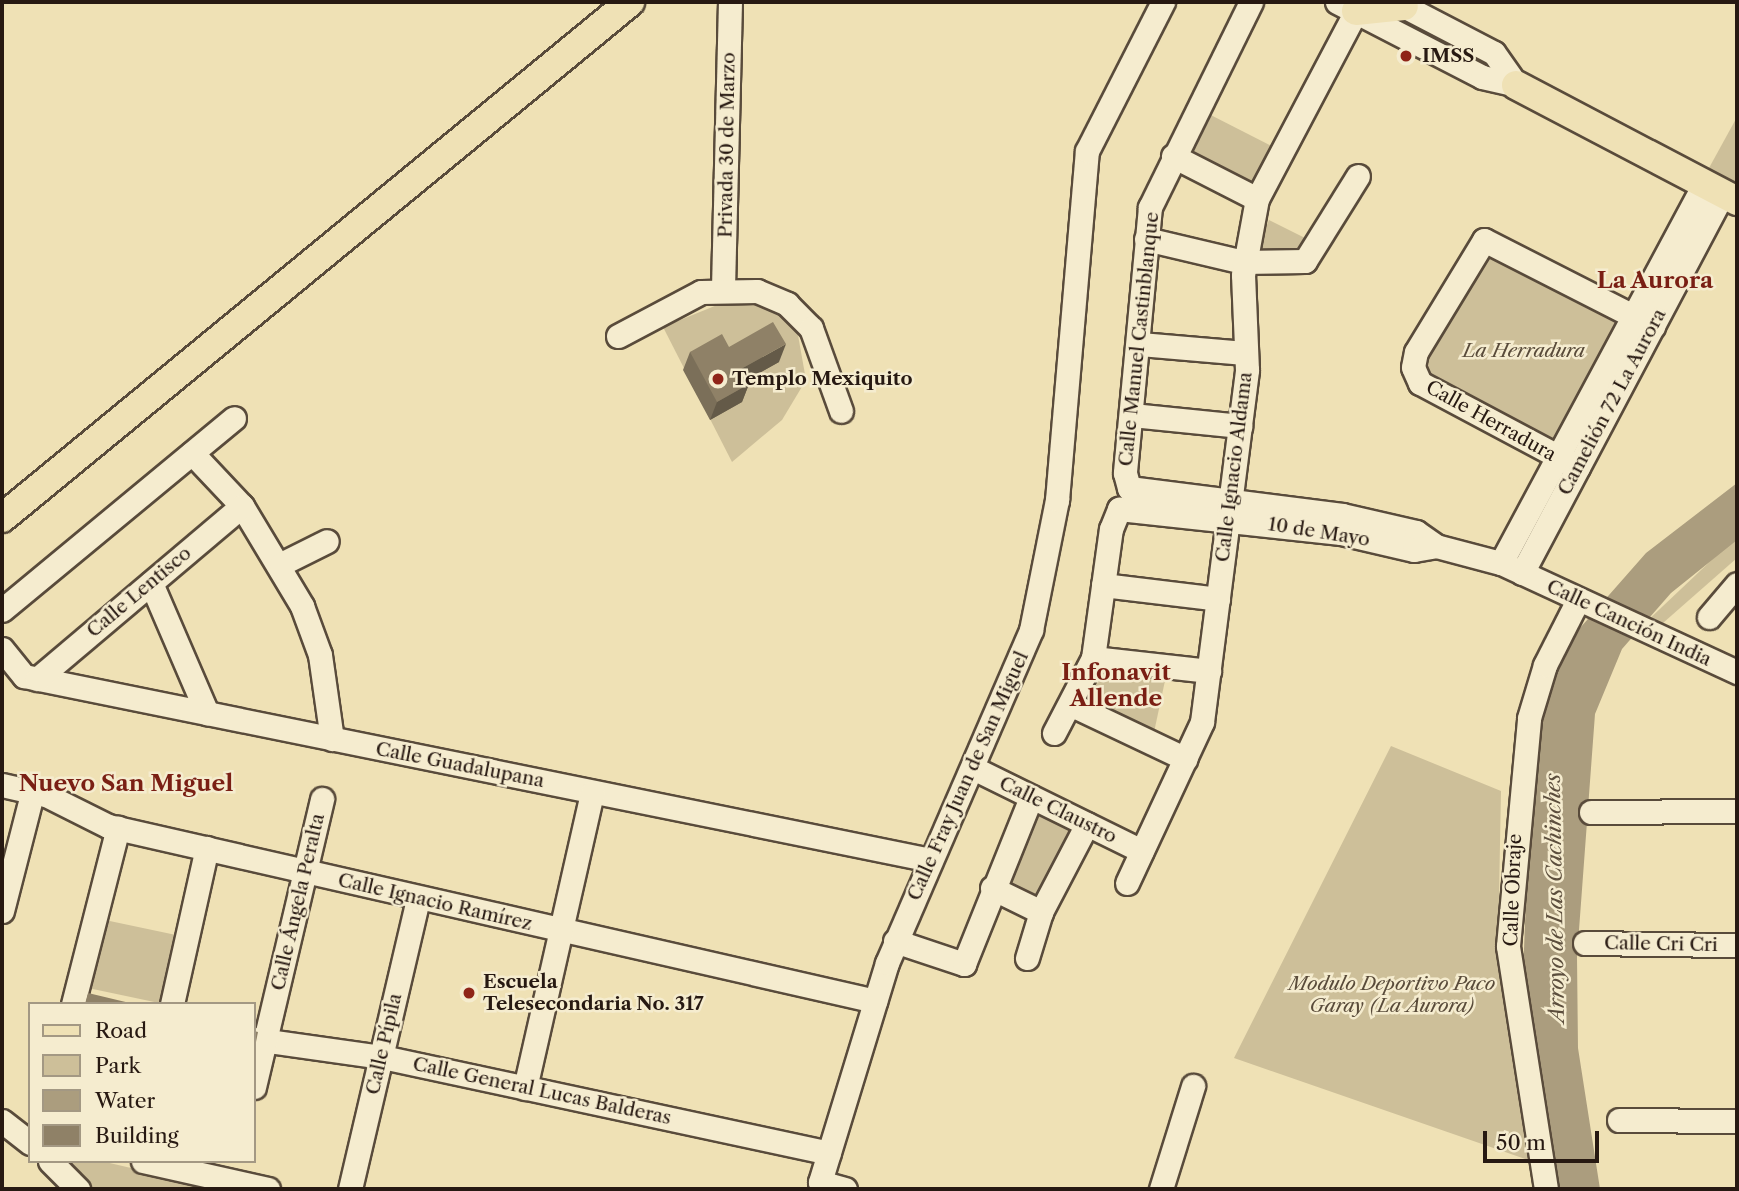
<!DOCTYPE html>
<html>
<head>
<meta charset="utf-8">
<style>
  body { margin:0 }
  #map { position:relative; width:1739px; height:1191px; overflow:hidden; background:#efe1b5; font-family:"Libre Caslon Text",serif }
  div>[style] { position:absolute }
  .green>* { inset:0; background:#cdbf99; transform-origin:0 0 }
  .water>* { inset:0; background:#ab9d7e }
  .roads { filter:drop-shadow(2px 0 #594b3b) drop-shadow(-2px 0 #594b3b) drop-shadow(0 2px #594b3b) drop-shadow(0 -2px #594b3b) }
  .minor>* { height:23px; margin:-11.5px; padding:0 11.5px; transform-origin:11.5px; border-radius:11.5px; background:#f5eccf }
  .major>* { height:28px; margin:-14px; padding:0 14px; transform-origin:14px; border-radius:14px; background:#efe1b5 }
  .wall>* { inset:0; background:#7b6f59 }
  .shaded-wall>* { inset:0; background:#645a48 }
  .building>* { inset:0; background:#8f8167 }
  .dots>* { width:19px; height:19px; translate:-50% -50%; box-sizing:border-box; border:4px solid #f5eccf; border-radius:50% }
  span { translate:-50% -50%; white-space:nowrap; text-align:center; line-height:1.15; -webkit-text-stroke:5px #f5eccf; paint-order:stroke }
  .poi-label { font-size:19px; color:#271912; font-weight:700 }
  .left { translate:0 -50%; text-align:left }
  .street-label { font-size:19px; color:#271912 }
  .park-label { font-size:19px; color:#594b3a; font-style:italic }
  .water-label { font-size:21px; color:#5c4e3d; font-style:italic }
  .quarter-label { font-size:23px; color:#7a1f14; font-weight:700 }
  .frame { position:absolute; inset:0; border:4px solid #271912; pointer-events:none }
  .legend { position:absolute; left:28px; top:1002px; width:228px; height:161px; box-sizing:border-box; background:#f5eccf; border:2px solid #a39883; margin:0; padding:9px 12px; list-style:none; font-size:21px; color:#271912 }
  .legend li { display:flex; align-items:center; gap:14px; height:35px }
  .legend b { width:35px; border:2px solid #a39883 }
  .scale { position:absolute; left:1483px; top:1131px; width:116px; height:32px; box-sizing:border-box; border:4px solid #271912; border-top:0; padding-left:9px; font-size:21px; line-height:24px; white-space:nowrap; color:#271912; -webkit-text-stroke:5px #f5eccf; paint-order:stroke }
</style>
</head>
<body>
<div id="map">
  <div class="green">
    <i style="left:1197px;top:108px;width:89px;height:54px;rotate:27deg"></i>
    <i style="clip-path:polygon(1737px 117px,1737px 184px,1709px 168px)"></i>
    <i style="clip-path:polygon(1269px 220px,1309px 240px,1301px 256px,1256px 251px)"></i>
    <i style="clip-path:polygon(1496px 254px,1624px 325px,1553px 451px,1425px 376px,1420px 362px,1482px 259px)"></i>
    <i style="clip-path:polygon(748px 300px,784px 317px,798px 335px,806px 380px,782px 420px,732px 462px,663px 327px,727px 301px)"></i>
    <i style="clip-path:polygon(1737px 536px,1737px 558px,1655px 630px,1644px 624px)"></i>
    <i style="clip-path:polygon(1095px 665px,1166px 676px,1153px 737px,1071px 701px)"></i>
    <i style="clip-path:polygon(1391px 746px,1501px 791px,1498px 950px,1531px 1161px,1234px 1058px)"></i>
    <i style="left:1033px;top:802px;width:50px;height:92px;rotate:28deg"></i>
    <i style="left:105px;top:920px;width:75px;height:70px;rotate:12deg"></i>
    <i style="clip-path:polygon(58px 1161px,101px 1161px,221px 1189px,86px 1189px)"></i>
  </div>
  <div class="water">
    <i style="clip-path:polygon(1737px 483px,1737px 540px,1671px 593px,1622px 649px,1595px 714px,1577px 957px,1578px 1048px,1600px 1189px,1556px 1189px,1523px 974px,1533px 724px,1558px 653px,1646px 553px)"></i>
  </div>
  <div class="roads">
    <div class="minor">
      <i style="left:1251px;top:2px;width:229px;rotate:116.2deg"></i>
      <i style="left:1150px;top:207px;width:267px;rotate:95.4deg"></i>
      <i style="left:1125px;top:473px;width:16px;rotate:75deg"></i>
      <i style="left:1129px;top:488px;width:215px;rotate:7.2deg"></i>
      <i style="left:1342px;top:515px;width:76px;rotate:12.9deg"></i>
      <i style="left:1416px;top:532px;width:24px;rotate:35deg"></i>
      <i style="left:1436px;top:546px;width:67px;rotate:14.7deg"></i>
      <i style="left:1501px;top:563px;width:260px;rotate:24.8deg"></i>
      <i style="left:1337px;top:2px;width:163px;rotate:27.3deg"></i>
      <i style="left:1482px;top:77px;width:35px;rotate:13deg"></i>
      <i style="left:1396px;top:2px;width:110px;rotate:27.5deg"></i>
      <i style="left:1494px;top:53px;width:39px;rotate:55deg"></i>
      <i style="left:1173px;top:156px;width:94px;rotate:27.1deg"></i>
      <i style="left:1146px;top:239px;width:100px;rotate:13.3deg"></i>
      <i style="left:1243px;top:262px;width:62px;rotate:-0.9deg"></i>
      <i style="left:1305px;top:261px;width:100px;rotate:-58.1deg"></i>
      <i style="left:723px;top:288px;width:286px;rotate:-88.6deg"></i>
      <i style="left:618px;top:336px;width:94px;rotate:-27.9deg"></i>
      <i style="left:701px;top:292px;width:56px;rotate:-1deg"></i>
      <i style="left:757px;top:291px;width:33px;rotate:23deg"></i>
      <i style="left:787px;top:304px;width:34px;rotate:45deg"></i>
      <i style="left:811px;top:328px;width:88px;rotate:70.1deg"></i>
      <i style="left:1140px;top:344px;width:105px;rotate:4.9deg"></i>
      <i style="left:1132px;top:415px;width:109px;rotate:5.8deg"></i>
      <i style="left:192px;top:453px;width:73px;rotate:46.7deg"></i>
      <i style="left:242px;top:506px;width:117px;rotate:59deg"></i>
      <i style="left:302px;top:606px;width:52px;rotate:69.8deg"></i>
      <i style="left:320px;top:655px;width:85px;rotate:81.9deg"></i>
      <i style="left:1578px;top:467px;width:179px;rotate:-152deg"></i>
      <i style="left:1420px;top:383px;width:17px;rotate:-114deg"></i>
      <i style="left:1413px;top:367px;width:15px;rotate:-79deg"></i>
      <i style="left:1416px;top:352px;width:131px;rotate:-58.7deg"></i>
      <i style="left:1484px;top:240px;width:190px;rotate:27deg"></i>
      <i style="left:1501px;top:563px;width:430px;rotate:-61.8deg"></i>
      <i style="left:281px;top:564px;width:51px;rotate:-26.6deg"></i>
      <i style="left:1522px;top:573px;width:430px;rotate:-62.1deg"></i>
      <i style="left:151px;top:583px;width:142px;rotate:66.7deg"></i>
      <i style="left:1103px;top:585px;width:116px;rotate:6.9deg"></i>
      <i style="left:2px;top:610px;width:301px;rotate:-39.6deg"></i>
      <i style="left:1709px;top:617px;width:43px;rotate:-49.7deg"></i>
      <i style="left:2px;top:649px;width:35px;rotate:51deg"></i>
      <i style="left:24px;top:676px;width:925px;rotate:11.47deg"></i>
      <i style="left:1093px;top:658px;width:117px;rotate:6.4deg"></i>
      <i style="left:37px;top:679px;width:268px;rotate:-40.2deg"></i>
      <i style="left:1070px;top:704px;width:128px;rotate:25.4deg"></i>
      <i style="left:1054px;top:733px;width:85px;rotate:-62.5deg"></i>
      <i style="left:1093px;top:658px;width:130px;rotate:-82.1deg"></i>
      <i style="left:1111px;top:529px;width:22px;rotate:-68deg"></i>
      <i style="left:1119px;top:509px;width:223px;rotate:6.2deg"></i>
      <i style="left:1341px;top:533px;width:75px;rotate:13.1deg"></i>
      <i style="left:1414px;top:550px;width:22px;rotate:-10deg"></i>
      <i style="left:973px;top:768px;width:188px;rotate:26.2deg"></i>
      <i style="left:2px;top:785px;width:45px;rotate:12.8deg"></i>
      <i style="left:46px;top:795px;width:69px;rotate:26.6deg"></i>
      <i style="left:108px;top:826px;width:787px;rotate:12.85deg"></i>
      <i style="left:1591px;top:812px;width:146px;rotate:-0.4deg"></i>
      <i style="left:1127px;top:883px;width:178px;rotate:-65deg"></i>
      <i style="left:1202px;top:722px;width:355px;rotate:-82.7deg"></i>
      <i style="left:1247px;top:370px;width:95px;rotate:-92.4deg"></i>
      <i style="left:1243px;top:275px;width:77px;rotate:-79.6deg"></i>
      <i style="left:1257px;top:199px;width:212px;rotate:-62.2deg"></i>
      <i style="left:992px;top:888px;width:55px;rotate:26.1deg"></i>
      <i style="left:2px;top:911px;width:125px;rotate:-75.6deg"></i>
      <i style="left:895px;top:941px;width:73px;rotate:18.4deg"></i>
      <i style="left:964px;top:964px;width:180px;rotate:-68.1deg"></i>
      <i style="left:1585px;top:943px;width:152px;rotate:0.8deg"></i>
      <i style="left:1027px;top:958px;width:48px;rotate:-73.1deg"></i>
      <i style="left:1041px;top:912px;width:99px;rotate:-62.4deg"></i>
      <i style="left:73px;top:1004px;width:182px;rotate:-75.7deg"></i>
      <i style="left:172px;top:1004px;width:160px;rotate:-77.4deg"></i>
      <i style="left:254px;top:1039px;width:129px;rotate:8deg"></i>
      <i style="left:382px;top:1057px;width:457px;rotate:12.1deg"></i>
      <i style="left:254px;top:1087px;width:296px;rotate:-76.7deg"></i>
      <i style="left:525px;top:1088px;width:303px;rotate:-77.2deg"></i>
      <i style="left:1619px;top:1120px;width:118px;rotate:0.5deg"></i>
      <i style="left:2px;top:1121px;width:36px;rotate:38deg"></i>
      <i style="left:50px;top:1161px;width:40px;rotate:45deg"></i>
      <i style="left:143px;top:1161px;width:128px;rotate:12.6deg"></i>
      <i style="left:820px;top:1182px;width:229px;rotate:-73deg"></i>
      <i style="left:887px;top:963px;width:363px;rotate:-66.6deg"></i>
      <i style="left:1031px;top:630px;width:133px;rotate:-78.7deg"></i>
      <i style="left:1057px;top:500px;width:350px;rotate:-85.1deg"></i>
      <i style="left:1087px;top:151px;width:167px;rotate:-63deg"></i>
      <i style="left:820px;top:1182px;width:26px;rotate:16deg"></i>
      <i style="left:350px;top:1189px;width:299px;rotate:-76.8deg"></i>
      <i style="left:1161px;top:1189px;width:108px;rotate:-72.7deg"></i>
      <i style="left:1546px;top:1189px;width:246px;rotate:-98.9deg"></i>
      <i style="left:1508px;top:946px;width:229px;rotate:-84.7deg"></i>
      <i style="left:1529px;top:718px;width:55px;rotate:-73.2deg"></i>
      <i style="left:1545px;top:665px;width:73px;rotate:-63.1deg"></i>
    </div>
    <div class="major">
      <i style="left:1356px;top:11px;width:48px;rotate:-5.9deg"></i>
      <i style="left:1516px;top:85px;width:250px;rotate:27.7deg"></i>
      <i style="left:2px;top:518px;width:813px;rotate:-39.41deg"></i>
    </div>
  </div>
  <div class="wall">
    <i style="clip-path:polygon(729px 347px,779px 362px,747px 380px,749px 384px,742px 402px,710px 420px,683px 370px,690px 352px)"></i>
  </div>
  <div class="shaded-wall">
    <i style="clip-path:polygon(786px 344px,779px 362px,734px 387px,741px 369px)"></i>
    <i style="clip-path:polygon(749px 384px,742px 402px,710px 420px,717px 402px)"></i>
  </div>
  <div class="building">
    <i style="clip-path:polygon(773px 322px,786px 344px,741px 369px,749px 384px,717px 402px,690px 352px,722px 334px,729px 347px)"></i>
    <i style="clip-path:polygon(88px 993px,134px 1004px,85px 1004px)"></i>
    <i style="clip-path:polygon(254px 1031px,258px 1032px,254px 1052px)"></i>
  </div>
  <div class="dots">
    <i style="left:1406px;top:56px;background:#8f2418"></i>
    <i style="left:718px;top:379px;background:#8f2418"></i>
    <i style="left:469px;top:993px;background:#8f2418"></i>
  </div>
  <div class="poi-label">
    <span class="left" style="left:1422px;top:56px">IMSS</span>
    <span class="left" style="left:732px;top:379px">Templo Mexiquito</span>
    <span class="left" style="left:483px;top:993px">Escuela<br>Telesecondaria No. 317</span>
  </div>
  <div class="street-label">
    <span style="left:727px;top:145px;rotate:-89deg">Privada 30 de Marzo</span>
    <span style="left:1139px;top:339px;rotate:-84deg">Calle Manuel Castinblanque</span>
    <span style="left:1612px;top:402px;rotate:-62deg">Camelión 72 La Aurora</span>
    <span style="left:1491px;top:421px;rotate:29deg">Calle Herradura</span>
    <span style="left:1234px;top:467px;rotate:-83deg">Calle Ignacio Aldama</span>
    <span style="left:1319px;top:532px;rotate:9deg">10 de Mayo</span>
    <span style="left:139px;top:592px;rotate:-40deg">Calle Lentisco</span>
    <span style="left:1629px;top:623px;rotate:25deg">Calle Canción India</span>
    <span style="left:460px;top:765px;rotate:11deg">Calle Guadalupana</span>
    <span style="left:968px;top:776px;rotate:-66deg">Calle Fray Juan de San Miguel</span>
    <span style="left:1058px;top:810px;rotate:26deg">Calle Claustro</span>
    <span style="left:1513px;top:890px;rotate:-88deg">Calle Obraje</span>
    <span style="left:298px;top:902px;rotate:-77deg">Calle Ángela Peralta</span>
    <span style="left:435px;top:902px;rotate:13deg">Calle Ignacio Ramírez</span>
    <span style="left:1661px;top:944px;rotate:1deg">Calle Cri Cri</span>
    <span style="left:384px;top:1044px;rotate:-77deg">Calle Pípila</span>
    <span style="left:542px;top:1091px;rotate:12deg">Calle General Lucas Balderas</span>
  </div>
  <div class="park-label">
    <span style="left:1524px;top:351px">La Herradura</span>
    <span style="left:1392px;top:995px">Modulo Deportivo Paco<br>Garay (La Aurora)</span>
  </div>
  <div class="water-label">
    <span style="left:1555px;top:898px;rotate:-91deg">Arroyo de Las Cachinches</span>
  </div>
  <div class="quarter-label">
    <span style="left:1655px;top:280px">La Aurora</span>
    <span style="left:1116px;top:685px">Infonavit<br>Allende</span>
    <span style="left:126px;top:783px">Nuevo San Miguel</span>
  </div>
  <div class="frame"></div>
  <ul class="legend">
  <li><b style="height:9px;background:#efe1b5"></b>Road</li>
  <li><b style="height:19px;background:#cdbf99"></b>Park</li>
  <li><b style="height:19px;background:#ab9d7e"></b>Water</li>
  <li><b style="height:19px;background:#8f8167"></b>Building</li>
  </ul>
  <div class="scale">50 m</div>
</div>
</body>
</html>
